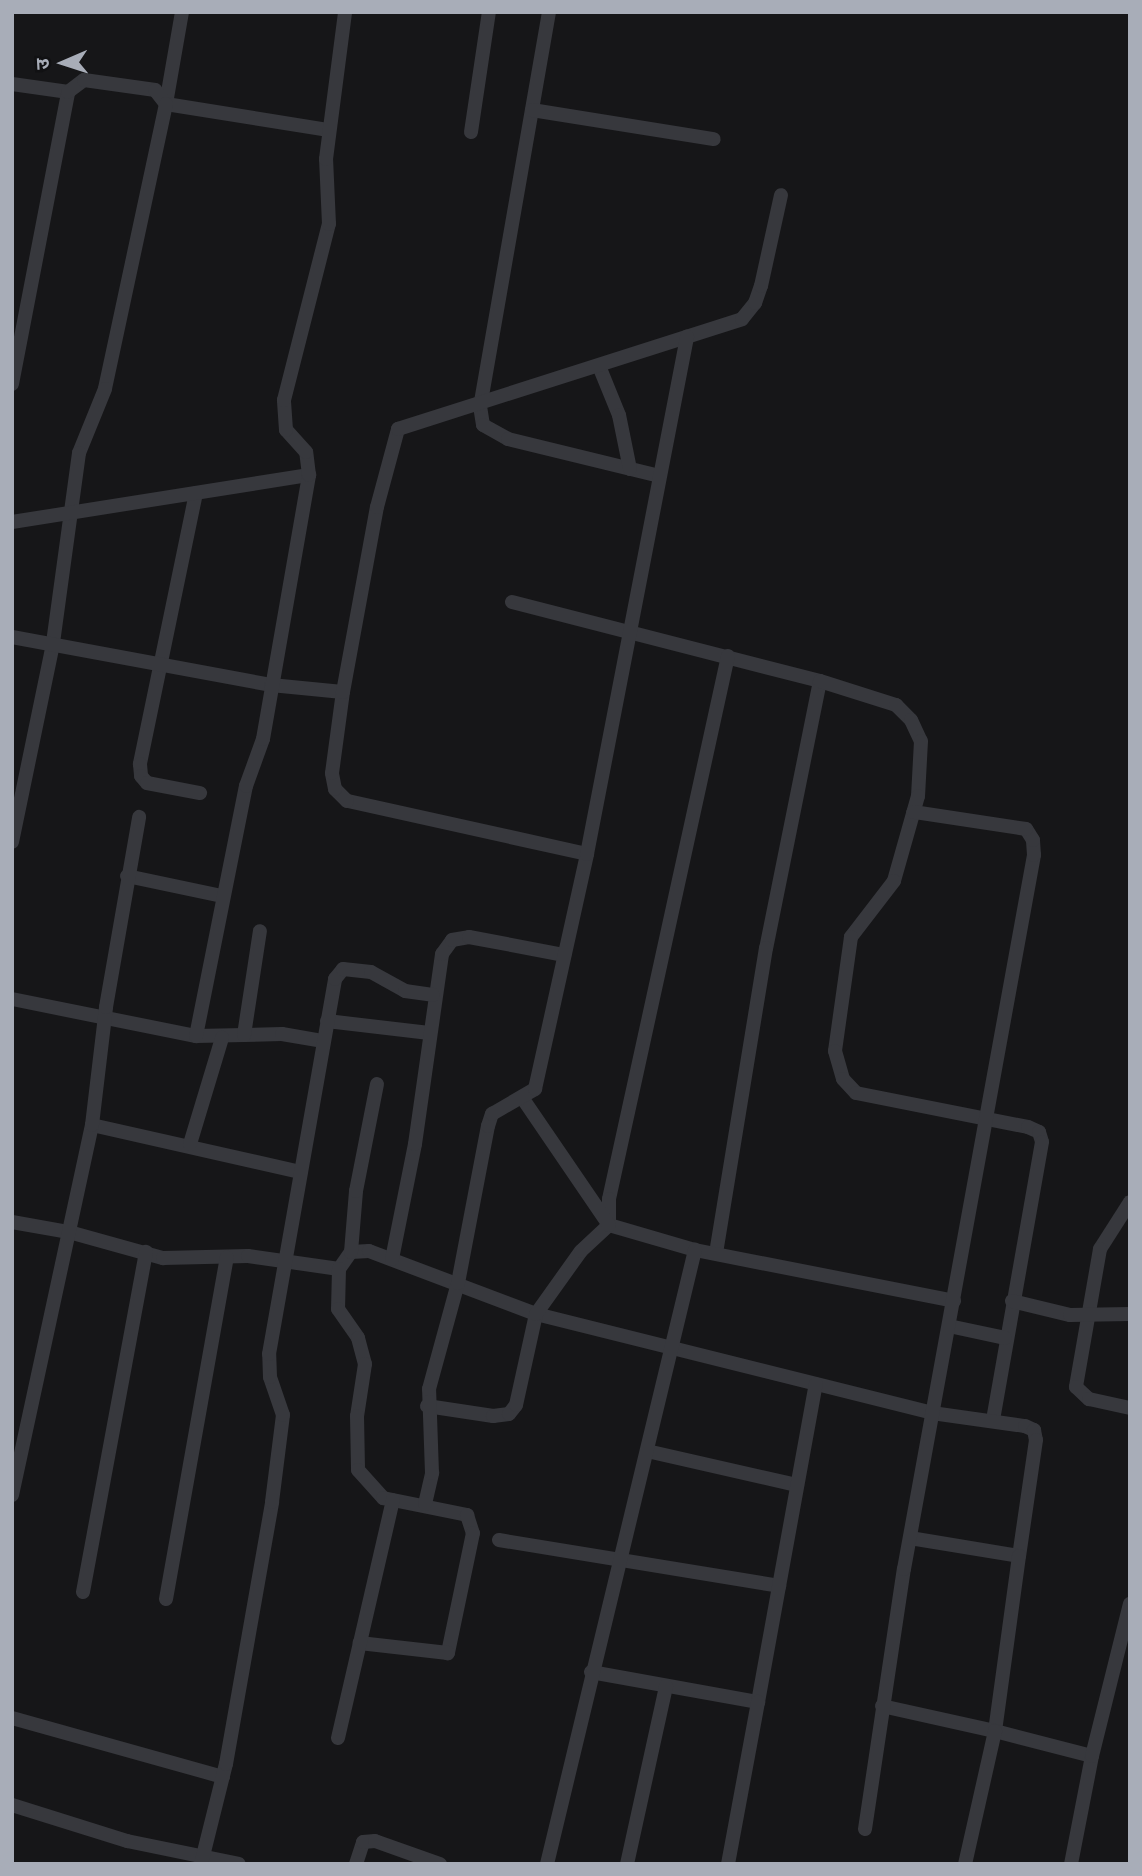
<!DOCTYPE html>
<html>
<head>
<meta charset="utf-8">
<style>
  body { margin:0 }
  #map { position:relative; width:1142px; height:1876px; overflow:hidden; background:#161618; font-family:Quicksand,"Noto Sans Devanagari",sans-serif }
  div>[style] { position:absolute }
  .street>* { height:14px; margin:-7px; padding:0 7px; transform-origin:7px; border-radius:7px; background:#37383d }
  span { translate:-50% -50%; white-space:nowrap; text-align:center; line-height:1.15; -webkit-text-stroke:6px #111113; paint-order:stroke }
  .frame { position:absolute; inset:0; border:14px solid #a8adb8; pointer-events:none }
  .north { position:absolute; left:28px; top:28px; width:70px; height:70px; -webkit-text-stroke:5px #111113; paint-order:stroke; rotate:267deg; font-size:19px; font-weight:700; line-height:28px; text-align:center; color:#a8adb8 }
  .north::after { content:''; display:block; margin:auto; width:24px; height:32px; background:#a8adb8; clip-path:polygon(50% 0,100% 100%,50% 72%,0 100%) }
</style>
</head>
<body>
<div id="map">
  <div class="street">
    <i style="left:182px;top:12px;width:93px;rotate:99.9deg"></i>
    <i style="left:166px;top:104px;width:165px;rotate:9.1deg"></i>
    <i style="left:549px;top:12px;width:400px;rotate:99.9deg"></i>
    <i style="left:480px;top:406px;width:19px;rotate:81deg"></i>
    <i style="left:483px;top:425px;width:29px;rotate:29deg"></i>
    <i style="left:508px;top:439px;width:156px;rotate:13.7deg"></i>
    <i style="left:12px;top:84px;width:57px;rotate:8.1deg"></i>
    <i style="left:532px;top:110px;width:184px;rotate:9.1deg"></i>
    <i style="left:471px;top:132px;width:121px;rotate:-81.5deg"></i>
    <i style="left:599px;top:366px;width:53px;rotate:67.8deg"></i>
    <i style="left:619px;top:415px;width:55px;rotate:78.5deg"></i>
    <i style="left:12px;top:384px;width:297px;rotate:-79.1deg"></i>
    <i style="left:68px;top:92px;width:20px;rotate:-37deg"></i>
    <i style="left:84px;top:80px;width:72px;rotate:8deg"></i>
    <i style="left:155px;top:90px;width:18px;rotate:52deg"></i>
    <i style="left:166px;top:104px;width:291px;rotate:102.1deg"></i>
    <i style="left:105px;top:389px;width:69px;rotate:112.1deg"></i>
    <i style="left:79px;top:453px;width:193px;rotate:97.8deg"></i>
    <i style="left:53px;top:644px;width:202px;rotate:101.7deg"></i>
    <i style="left:196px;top:493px;width:277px;rotate:101.7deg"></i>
    <i style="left:140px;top:764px;width:12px;rotate:85deg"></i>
    <i style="left:141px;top:776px;width:9px;rotate:49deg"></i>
    <i style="left:147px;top:783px;width:54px;rotate:10.7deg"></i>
    <i style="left:12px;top:522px;width:301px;rotate:-9deg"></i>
    <i style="left:512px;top:602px;width:318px;rotate:14.4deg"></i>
    <i style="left:820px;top:681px;width:272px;rotate:101.4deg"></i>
    <i style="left:766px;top:948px;width:309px;rotate:99.3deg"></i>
    <i style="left:12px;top:637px;width:263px;rotate:10.5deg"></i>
    <i style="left:271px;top:685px;width:72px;rotate:5.6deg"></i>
    <i style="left:728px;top:656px;width:556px;rotate:102.36deg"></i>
    <i style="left:609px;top:1199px;width:26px;rotate:90deg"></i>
    <i style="left:609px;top:1225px;width:90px;rotate:16.2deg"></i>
    <i style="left:695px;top:1250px;width:264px;rotate:11.1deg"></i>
    <i style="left:820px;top:681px;width:80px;rotate:17.5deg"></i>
    <i style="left:896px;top:705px;width:21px;rotate:45deg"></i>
    <i style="left:911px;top:720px;width:23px;rotate:65deg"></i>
    <i style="left:921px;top:741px;width:55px;rotate:93.1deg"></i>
    <i style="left:918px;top:796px;width:88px;rotate:105.8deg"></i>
    <i style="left:894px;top:881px;width:71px;rotate:127.5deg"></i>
    <i style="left:851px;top:937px;width:115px;rotate:98deg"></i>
    <i style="left:835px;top:1051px;width:29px;rotate:74deg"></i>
    <i style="left:843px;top:1079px;width:19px;rotate:47deg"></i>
    <i style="left:856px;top:1093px;width:175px;rotate:11.2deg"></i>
    <i style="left:1028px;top:1127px;width:12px;rotate:24deg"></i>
    <i style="left:1039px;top:1132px;width:10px;rotate:73deg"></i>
    <i style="left:1042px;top:1142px;width:283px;rotate:100deg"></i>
    <i style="left:587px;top:854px;width:246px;rotate:-167.5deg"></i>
    <i style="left:347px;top:801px;width:17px;rotate:-135deg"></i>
    <i style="left:335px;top:789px;width:16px;rotate:-101deg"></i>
    <i style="left:332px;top:773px;width:82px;rotate:-82.3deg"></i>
    <i style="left:343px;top:692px;width:188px;rotate:-79.6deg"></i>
    <i style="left:377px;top:507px;width:81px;rotate:-74.9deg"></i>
    <i style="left:398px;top:429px;width:361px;rotate:-17.7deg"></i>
    <i style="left:742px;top:319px;width:21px;rotate:-51deg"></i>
    <i style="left:755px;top:303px;width:18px;rotate:-71deg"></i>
    <i style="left:761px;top:286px;width:93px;rotate:-77.6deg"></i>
    <i style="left:127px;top:876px;width:97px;rotate:11.9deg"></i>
    <i style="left:12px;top:999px;width:188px;rotate:11.4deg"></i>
    <i style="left:196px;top:1036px;width:86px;rotate:-1.3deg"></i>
    <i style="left:282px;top:1034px;width:42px;rotate:9.7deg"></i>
    <i style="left:327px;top:1021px;width:103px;rotate:6.7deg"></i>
    <i style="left:244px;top:1035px;width:105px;rotate:-81.3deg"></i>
    <i style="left:196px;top:1036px;width:255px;rotate:-78.7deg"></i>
    <i style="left:246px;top:786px;width:50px;rotate:-70.1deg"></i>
    <i style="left:263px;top:739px;width:268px;rotate:-80.1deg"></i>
    <i style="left:309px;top:475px;width:23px;rotate:-97deg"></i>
    <i style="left:306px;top:452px;width:30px;rotate:-132deg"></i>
    <i style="left:286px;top:430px;width:30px;rotate:-94deg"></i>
    <i style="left:284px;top:400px;width:182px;rotate:-75.7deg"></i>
    <i style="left:329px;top:224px;width:65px;rotate:-92.6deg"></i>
    <i style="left:326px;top:159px;width:148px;rotate:-82.6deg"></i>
    <i style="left:92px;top:1125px;width:214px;rotate:12.7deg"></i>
    <i style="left:190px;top:1144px;width:111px;rotate:-73.2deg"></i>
    <i style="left:1130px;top:1202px;width:56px;rotate:122.6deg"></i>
    <i style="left:1100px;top:1249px;width:140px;rotate:99.9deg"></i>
    <i style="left:1076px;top:1387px;width:18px;rotate:43deg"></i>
    <i style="left:1089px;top:1399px;width:42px;rotate:12.4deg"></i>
    <i style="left:12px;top:1222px;width:58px;rotate:10deg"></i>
    <i style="left:69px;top:1232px;width:98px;rotate:15.5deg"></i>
    <i style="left:163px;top:1258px;width:85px;rotate:-1.3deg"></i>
    <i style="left:248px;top:1256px;width:92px;rotate:8.1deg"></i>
    <i style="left:339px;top:1269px;width:21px;rotate:-55deg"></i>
    <i style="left:351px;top:1252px;width:18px;rotate:-3deg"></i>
    <i style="left:369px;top:1251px;width:178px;rotate:20.7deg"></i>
    <i style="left:536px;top:1314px;width:408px;rotate:14deg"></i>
    <i style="left:932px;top:1413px;width:94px;rotate:8deg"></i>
    <i style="left:1025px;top:1426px;width:10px;rotate:24deg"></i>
    <i style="left:1034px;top:1430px;width:10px;rotate:79deg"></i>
    <i style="left:1036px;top:1440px;width:117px;rotate:98.3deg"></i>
    <i style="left:351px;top:1252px;width:61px;rotate:-85.3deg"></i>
    <i style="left:356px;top:1191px;width:109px;rotate:-78.9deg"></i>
    <i style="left:392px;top:1259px;width:117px;rotate:-78.7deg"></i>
    <i style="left:415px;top:1144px;width:192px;rotate:-81.9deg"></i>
    <i style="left:442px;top:954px;width:17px;rotate:-54deg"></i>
    <i style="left:452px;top:940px;width:17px;rotate:-10deg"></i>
    <i style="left:469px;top:937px;width:97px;rotate:10.7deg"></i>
    <i style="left:339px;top:1269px;width:40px;rotate:91.4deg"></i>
    <i style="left:338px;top:1309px;width:35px;rotate:55deg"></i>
    <i style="left:358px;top:1338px;width:27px;rotate:75deg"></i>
    <i style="left:365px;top:1364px;width:53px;rotate:98.7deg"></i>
    <i style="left:357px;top:1416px;width:54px;rotate:88.9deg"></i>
    <i style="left:358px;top:1470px;width:38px;rotate:48deg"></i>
    <i style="left:383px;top:1498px;width:86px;rotate:11.4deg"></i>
    <i style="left:467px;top:1515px;width:19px;rotate:72deg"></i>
    <i style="left:473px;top:1533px;width:123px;rotate:101.8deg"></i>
    <i style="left:448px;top:1653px;width:89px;rotate:-173.5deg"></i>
    <i style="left:1012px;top:1301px;width:60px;rotate:13.6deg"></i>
    <i style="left:1070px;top:1315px;width:60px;rotate:-1deg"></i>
    <i style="left:949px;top:1326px;width:57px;rotate:12.1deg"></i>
    <i style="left:427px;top:1406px;width:67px;rotate:8.6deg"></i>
    <i style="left:493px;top:1416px;width:16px;rotate:-7deg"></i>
    <i style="left:509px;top:1414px;width:11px;rotate:-52deg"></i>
    <i style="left:516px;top:1405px;width:93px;rotate:-77.6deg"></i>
    <i style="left:536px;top:1314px;width:77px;rotate:-54.5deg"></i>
    <i style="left:581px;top:1251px;width:38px;rotate:-43deg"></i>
    <i style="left:609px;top:1225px;width:153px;rotate:-124.3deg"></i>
    <i style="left:647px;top:1451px;width:154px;rotate:12.8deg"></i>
    <i style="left:12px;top:1495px;width:379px;rotate:-77.8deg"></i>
    <i style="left:92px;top:1125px;width:119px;rotate:-83.2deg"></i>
    <i style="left:106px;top:1007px;width:193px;rotate:-80.1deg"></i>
    <i style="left:425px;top:1504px;width:32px;rotate:-77deg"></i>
    <i style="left:432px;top:1473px;width:84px;rotate:-92deg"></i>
    <i style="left:429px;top:1389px;width:110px;rotate:-74.7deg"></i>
    <i style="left:458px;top:1283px;width:160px;rotate:-79.2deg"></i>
    <i style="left:488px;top:1126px;width:13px;rotate:-72deg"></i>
    <i style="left:492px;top:1114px;width:50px;rotate:-30.2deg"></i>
    <i style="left:535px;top:1089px;width:241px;rotate:-77.5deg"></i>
    <i style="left:587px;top:854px;width:527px;rotate:-79.05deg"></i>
    <i style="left:910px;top:1538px;width:110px;rotate:9.4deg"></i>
    <i style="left:1019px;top:1556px;width:177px;rotate:97.8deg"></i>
    <i style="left:995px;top:1731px;width:100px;rotate:14.5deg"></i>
    <i style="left:1092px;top:1756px;width:110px;rotate:101deg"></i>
    <i style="left:499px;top:1540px;width:284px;rotate:9.3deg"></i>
    <i style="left:83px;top:1592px;width:346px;rotate:-79.5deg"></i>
    <i style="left:166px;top:1599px;width:347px;rotate:-79.9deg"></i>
    <i style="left:591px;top:1672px;width:170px;rotate:10.2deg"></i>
    <i style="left:758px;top:1702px;width:323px;rotate:-79.7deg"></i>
    <i style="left:882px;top:1706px;width:116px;rotate:12.5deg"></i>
    <i style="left:995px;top:1731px;width:136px;rotate:102.7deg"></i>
    <i style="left:12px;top:1718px;width:219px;rotate:15.6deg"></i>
    <i style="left:338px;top:1738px;width:244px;rotate:-77deg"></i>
    <i style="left:1092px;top:1756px;width:157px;rotate:-76deg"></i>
    <i style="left:12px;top:1805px;width:121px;rotate:17.4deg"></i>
    <i style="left:127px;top:1841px;width:114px;rotate:11.6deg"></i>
    <i style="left:865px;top:1829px;width:263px;rotate:-81.5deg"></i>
    <i style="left:904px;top:1569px;width:726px;rotate:-79.68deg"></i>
    <i style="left:1034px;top:855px;width:15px;rotate:-94deg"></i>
    <i style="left:1033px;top:840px;width:13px;rotate:-122deg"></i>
    <i style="left:1026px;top:829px;width:114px;rotate:-171.4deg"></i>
    <i style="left:201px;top:1864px;width:103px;rotate:-76deg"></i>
    <i style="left:226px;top:1764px;width:266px;rotate:-80deg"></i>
    <i style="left:272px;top:1502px;width:88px;rotate:-82.8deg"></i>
    <i style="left:283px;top:1415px;width:40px;rotate:-108.9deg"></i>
    <i style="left:270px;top:1377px;width:23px;rotate:-92deg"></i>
    <i style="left:269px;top:1354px;width:381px;rotate:-80deg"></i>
    <i style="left:335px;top:979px;width:13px;rotate:-51deg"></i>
    <i style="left:343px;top:969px;width:28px;rotate:6deg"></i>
    <i style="left:371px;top:972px;width:39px;rotate:29deg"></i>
    <i style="left:405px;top:991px;width:28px;rotate:8deg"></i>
    <i style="left:356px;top:1864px;width:23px;rotate:-72deg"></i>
    <i style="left:363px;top:1842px;width:12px;rotate:-5deg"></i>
    <i style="left:375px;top:1841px;width:69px;rotate:19.5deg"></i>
    <i style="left:547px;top:1864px;width:632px;rotate:-76.45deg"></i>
    <i style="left:627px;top:1864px;width:182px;rotate:-77.6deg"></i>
    <i style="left:728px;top:1864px;width:165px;rotate:-79.5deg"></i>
  </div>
  <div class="frame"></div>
  <div class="north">उ</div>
</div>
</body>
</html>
